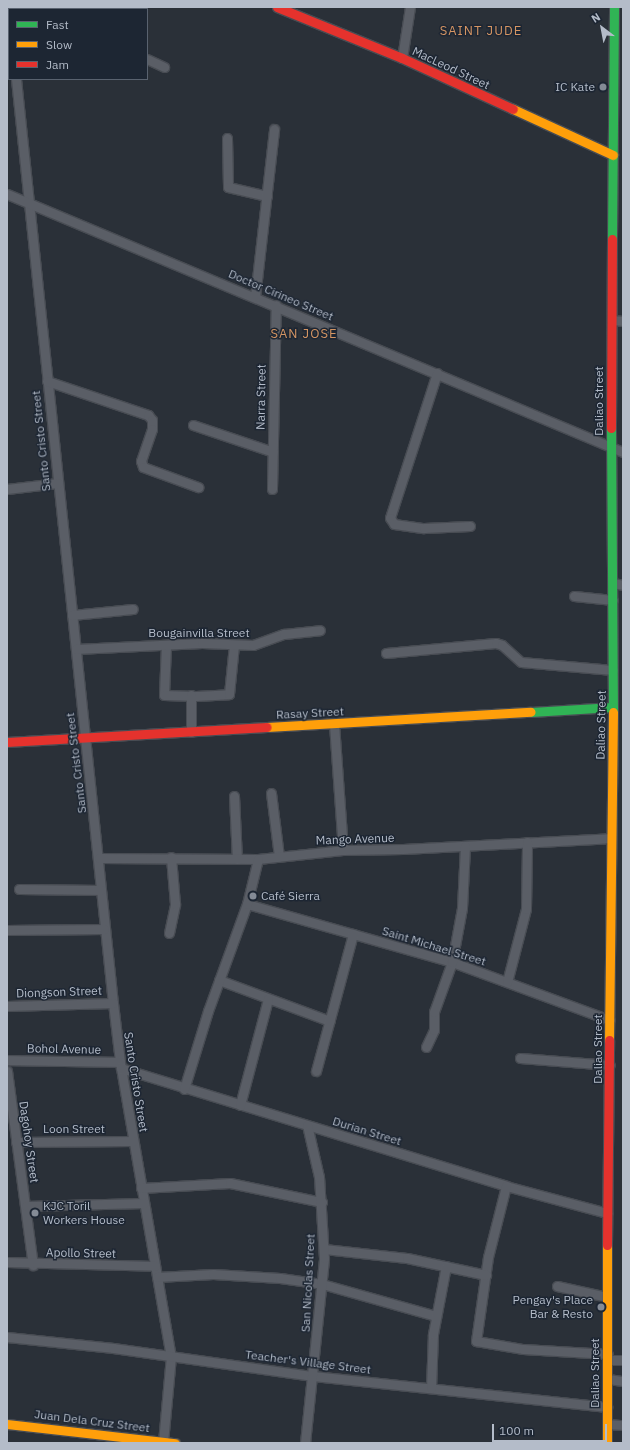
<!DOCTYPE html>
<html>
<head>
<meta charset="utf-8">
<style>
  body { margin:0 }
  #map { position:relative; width:630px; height:1450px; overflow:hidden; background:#2a3038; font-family:"IBM Plex Sans",sans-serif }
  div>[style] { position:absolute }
  .roads { filter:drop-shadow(1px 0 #484c53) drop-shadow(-1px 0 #484c53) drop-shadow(0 1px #484c53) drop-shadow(0 -1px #484c53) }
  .street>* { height:9px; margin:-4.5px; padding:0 4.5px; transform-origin:4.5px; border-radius:4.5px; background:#5a5e66 }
  .fast>* { height:9px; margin:-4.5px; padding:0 4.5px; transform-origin:4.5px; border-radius:4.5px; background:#30b455 }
  .slow>* { height:9px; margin:-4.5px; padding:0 4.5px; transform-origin:4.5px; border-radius:4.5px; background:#ff9f0a }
  .jam>* { height:9px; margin:-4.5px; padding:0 4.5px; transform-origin:4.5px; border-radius:4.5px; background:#e5322d }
  .dots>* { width:11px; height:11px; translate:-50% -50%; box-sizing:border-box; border:2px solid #1d2633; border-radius:50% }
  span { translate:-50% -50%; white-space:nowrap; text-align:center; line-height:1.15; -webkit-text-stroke:3px #1d2633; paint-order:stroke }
  .street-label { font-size:12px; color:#b4bcc9 }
  .poi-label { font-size:12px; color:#b4bcc9 }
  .right { translate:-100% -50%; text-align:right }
  .left { translate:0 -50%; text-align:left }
  .neighbourhood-label { font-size:13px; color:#d59563; letter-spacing:1px }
  .frame { position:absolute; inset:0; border:8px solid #b4bcc9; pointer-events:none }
  .legend { position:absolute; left:8px; top:8px; width:140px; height:72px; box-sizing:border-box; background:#1d2633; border:1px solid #59626f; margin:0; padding:5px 7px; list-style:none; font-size:12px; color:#b4bcc9 }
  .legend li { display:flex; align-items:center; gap:8px; height:20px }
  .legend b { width:20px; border:1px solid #59626f }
  .north { position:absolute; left:582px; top:8px; width:40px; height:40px; -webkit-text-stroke:3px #1d2633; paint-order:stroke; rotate:328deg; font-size:11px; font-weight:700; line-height:16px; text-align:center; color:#b4bcc9 }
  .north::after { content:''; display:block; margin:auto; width:14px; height:18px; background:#b4bcc9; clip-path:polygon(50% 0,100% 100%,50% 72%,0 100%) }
  .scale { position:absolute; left:492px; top:1424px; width:115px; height:18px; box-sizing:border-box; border:2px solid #b4bcc9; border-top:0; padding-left:5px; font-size:12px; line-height:14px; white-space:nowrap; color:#b4bcc9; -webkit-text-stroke:3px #1d2633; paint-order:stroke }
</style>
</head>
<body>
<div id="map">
  <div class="roads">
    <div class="street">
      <i style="left:9px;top:7px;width:4px;rotate:90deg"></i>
      <i style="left:106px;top:9px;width:3px;rotate:-45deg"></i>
      <i style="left:402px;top:58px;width:52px;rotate:-81.1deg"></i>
      <i style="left:147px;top:59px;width:19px;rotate:25deg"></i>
      <i style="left:16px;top:79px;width:929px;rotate:84.01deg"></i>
      <i style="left:113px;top:1003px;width:59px;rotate:83.2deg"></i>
      <i style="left:120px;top:1062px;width:298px;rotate:80.2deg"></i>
      <i style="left:171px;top:1356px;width:86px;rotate:95.3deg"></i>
      <i style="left:227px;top:138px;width:49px;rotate:88.8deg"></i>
      <i style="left:228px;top:187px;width:40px;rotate:13deg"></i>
      <i style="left:7px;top:194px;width:668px;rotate:22.73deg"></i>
      <i style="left:255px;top:297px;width:169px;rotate:-83.5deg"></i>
      <i style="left:612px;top:320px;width:11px;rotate:5deg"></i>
      <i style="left:437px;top:373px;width:152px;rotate:108deg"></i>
      <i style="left:390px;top:518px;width:7px;rotate:56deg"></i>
      <i style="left:394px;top:524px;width:30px;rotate:8deg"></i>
      <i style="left:424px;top:528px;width:46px;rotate:-2.5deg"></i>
      <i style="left:47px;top:381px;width:107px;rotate:18.6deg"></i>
      <i style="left:148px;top:415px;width:6px;rotate:51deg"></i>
      <i style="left:152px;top:420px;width:9px;rotate:90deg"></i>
      <i style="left:152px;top:429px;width:34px;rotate:109deg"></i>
      <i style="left:141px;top:461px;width:6px;rotate:72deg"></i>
      <i style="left:143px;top:467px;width:59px;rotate:20deg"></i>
      <i style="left:193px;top:425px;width:84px;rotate:18.6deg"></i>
      <i style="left:7px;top:489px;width:51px;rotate:-6.7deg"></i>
      <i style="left:272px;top:489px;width:184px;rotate:-88.8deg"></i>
      <i style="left:613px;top:583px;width:10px;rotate:11deg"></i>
      <i style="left:574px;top:596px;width:39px;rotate:6deg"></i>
      <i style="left:72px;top:615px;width:61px;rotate:-5.6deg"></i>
      <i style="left:166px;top:645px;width:50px;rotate:92.3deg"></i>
      <i style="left:164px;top:695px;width:32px;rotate:2deg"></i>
      <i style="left:196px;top:696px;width:33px;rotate:-3deg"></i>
      <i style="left:229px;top:694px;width:49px;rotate:-84.2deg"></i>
      <i style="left:76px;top:649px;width:126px;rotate:-2.7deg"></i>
      <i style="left:202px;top:643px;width:51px;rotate:2.2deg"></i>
      <i style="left:253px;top:645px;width:33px;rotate:-20deg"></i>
      <i style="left:284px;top:634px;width:36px;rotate:-6deg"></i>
      <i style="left:386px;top:653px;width:110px;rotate:-5.2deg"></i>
      <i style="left:496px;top:643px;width:6px;rotate:18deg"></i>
      <i style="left:502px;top:645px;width:25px;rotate:42deg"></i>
      <i style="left:521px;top:662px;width:92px;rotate:5deg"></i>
      <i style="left:191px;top:695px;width:37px;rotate:90deg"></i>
      <i style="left:334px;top:724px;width:126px;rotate:85.9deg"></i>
      <i style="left:271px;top:793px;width:64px;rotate:82.8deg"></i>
      <i style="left:234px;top:796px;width:63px;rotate:87.3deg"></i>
      <i style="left:99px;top:858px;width:159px;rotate:0.4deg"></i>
      <i style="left:258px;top:859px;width:85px;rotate:-6deg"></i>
      <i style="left:343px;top:850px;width:60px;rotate:-1deg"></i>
      <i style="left:403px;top:849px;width:208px;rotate:-3deg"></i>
      <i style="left:19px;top:889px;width:82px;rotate:0.7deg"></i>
      <i style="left:247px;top:904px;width:213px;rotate:15.8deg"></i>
      <i style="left:452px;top:962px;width:168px;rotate:20.2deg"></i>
      <i style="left:7px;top:930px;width:97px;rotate:-0.6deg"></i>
      <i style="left:169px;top:933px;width:30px;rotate:-78deg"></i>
      <i style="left:175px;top:904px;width:47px;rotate:-94.9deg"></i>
      <i style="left:219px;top:980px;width:118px;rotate:20.3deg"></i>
      <i style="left:507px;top:982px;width:75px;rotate:-75.4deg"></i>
      <i style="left:526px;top:909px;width:67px;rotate:-89.1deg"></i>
      <i style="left:7px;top:1006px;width:106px;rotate:-1.6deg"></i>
      <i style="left:426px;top:1047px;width:19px;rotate:-65deg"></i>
      <i style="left:434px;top:1030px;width:18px;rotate:-90deg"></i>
      <i style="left:434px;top:1012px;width:53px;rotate:-70.2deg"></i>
      <i style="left:452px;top:962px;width:55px;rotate:-79.5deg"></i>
      <i style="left:462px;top:908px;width:62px;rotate:-87.2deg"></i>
      <i style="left:520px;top:1058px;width:90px;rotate:4.4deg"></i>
      <i style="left:7px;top:1060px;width:113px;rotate:1deg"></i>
      <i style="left:121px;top:1068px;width:403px;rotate:17deg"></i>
      <i style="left:506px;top:1186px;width:105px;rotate:15deg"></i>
      <i style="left:7px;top:1071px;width:196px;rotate:82.4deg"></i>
      <i style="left:316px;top:1071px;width:142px;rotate:-74.9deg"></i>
      <i style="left:184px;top:1089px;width:82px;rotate:-72.9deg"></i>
      <i style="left:208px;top:1011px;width:114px;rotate:-70deg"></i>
      <i style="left:247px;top:904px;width:46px;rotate:-76.3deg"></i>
      <i style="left:240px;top:1105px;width:110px;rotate:-75.2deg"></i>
      <i style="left:16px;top:1142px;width:117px;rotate:-0.5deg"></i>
      <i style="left:506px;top:1186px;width:73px;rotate:104.2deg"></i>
      <i style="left:488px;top:1257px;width:85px;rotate:98.1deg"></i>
      <i style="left:476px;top:1341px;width:48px;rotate:9.7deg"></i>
      <i style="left:523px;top:1349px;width:85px;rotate:3.4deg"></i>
      <i style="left:141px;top:1188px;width:89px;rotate:-3.2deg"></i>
      <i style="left:230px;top:1183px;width:94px;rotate:11.7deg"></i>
      <i style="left:26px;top:1206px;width:118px;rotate:-1.5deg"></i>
      <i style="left:324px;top:1249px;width:83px;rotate:6.2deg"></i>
      <i style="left:407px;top:1258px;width:81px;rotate:12.1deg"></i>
      <i style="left:7px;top:1262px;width:148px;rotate:1.5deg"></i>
      <i style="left:157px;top:1277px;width:56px;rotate:-3.1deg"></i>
      <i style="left:213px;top:1274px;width:67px;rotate:3.4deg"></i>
      <i style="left:280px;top:1278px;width:42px;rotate:8.1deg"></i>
      <i style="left:322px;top:1284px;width:118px;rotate:15.7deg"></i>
      <i style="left:557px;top:1286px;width:51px;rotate:12.4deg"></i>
      <i style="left:7px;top:1337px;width:107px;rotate:5.9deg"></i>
      <i style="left:113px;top:1348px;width:202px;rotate:8deg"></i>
      <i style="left:313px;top:1376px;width:296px;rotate:6deg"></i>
      <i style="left:608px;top:1360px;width:15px"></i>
      <i style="left:608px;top:1379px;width:15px;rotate:8deg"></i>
      <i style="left:431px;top:1388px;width:54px;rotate:-87.9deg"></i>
      <i style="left:433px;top:1334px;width:69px;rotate:-79.2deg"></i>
      <i style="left:607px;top:1424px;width:16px;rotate:4deg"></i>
      <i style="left:305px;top:1443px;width:186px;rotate:-84.1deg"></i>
      <i style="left:324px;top:1258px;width:81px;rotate:-93.5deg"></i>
      <i style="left:319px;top:1177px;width:53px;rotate:-103deg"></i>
    </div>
    <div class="fast">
      <i style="left:612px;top:239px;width:232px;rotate:-89.5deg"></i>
      <i style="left:611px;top:428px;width:284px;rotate:89.6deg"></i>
      <i style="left:531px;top:712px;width:82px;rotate:-3.5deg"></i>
    </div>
    <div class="slow">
      <i style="left:513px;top:109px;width:110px;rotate:24.7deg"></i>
      <i style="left:267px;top:727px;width:264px;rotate:-3.3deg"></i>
      <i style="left:609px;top:1040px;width:328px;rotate:-89.3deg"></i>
      <i style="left:607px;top:1245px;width:198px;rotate:90deg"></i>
      <i style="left:7px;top:1424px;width:169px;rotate:6.5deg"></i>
    </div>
    <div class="jam">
      <i style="left:277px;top:7px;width:135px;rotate:22.2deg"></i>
      <i style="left:402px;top:58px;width:122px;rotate:24.7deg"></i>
      <i style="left:611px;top:428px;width:189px;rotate:-89.7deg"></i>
      <i style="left:7px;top:742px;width:260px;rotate:-3.3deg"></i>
      <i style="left:607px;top:1245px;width:205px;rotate:-89.4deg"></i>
    </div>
  </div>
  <div class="dots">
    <i style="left:603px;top:87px;background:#848b96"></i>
    <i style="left:253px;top:896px;background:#848b96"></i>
    <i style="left:35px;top:1213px;background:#848b96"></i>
    <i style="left:601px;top:1307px;background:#848b96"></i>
  </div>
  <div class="street-label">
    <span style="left:451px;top:68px;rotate:25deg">MacLeod Street</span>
    <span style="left:281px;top:295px;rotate:23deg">Doctor Cirineo Street</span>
    <span style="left:261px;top:397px;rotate:-89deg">Narra Street</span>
    <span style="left:599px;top:401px;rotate:-90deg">Daliao Street</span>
    <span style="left:41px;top:441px;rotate:-96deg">Santo Cristo Street</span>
    <span style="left:199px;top:633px">Bougainvilla Street</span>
    <span style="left:310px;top:713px;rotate:-3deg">Rasay Street</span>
    <span style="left:601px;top:725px;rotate:-89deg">Daliao Street</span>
    <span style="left:76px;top:763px;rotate:-97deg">Santo Cristo Street</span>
    <span style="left:355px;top:839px;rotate:-2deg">Mango Avenue</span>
    <span style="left:434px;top:946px;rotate:17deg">Saint Michael Street</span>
    <span style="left:59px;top:992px;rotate:-2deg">Diongson Street</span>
    <span style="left:64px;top:1049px;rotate:1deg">Bohol Avenue</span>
    <span style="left:598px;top:1049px;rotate:-90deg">Daliao Street</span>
    <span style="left:136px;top:1082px;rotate:81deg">Santo Cristo Street</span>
    <span style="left:74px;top:1129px">Loon Street</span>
    <span style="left:367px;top:1131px;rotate:17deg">Durian Street</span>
    <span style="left:29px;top:1142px;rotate:82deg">Dagohoy Street</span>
    <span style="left:81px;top:1253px;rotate:1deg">Apollo Street</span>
    <span style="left:308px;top:1283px;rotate:-87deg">San Nicolas Street</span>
    <span style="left:308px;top:1362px;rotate:7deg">Teacher's Village Street</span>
    <span style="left:595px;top:1373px;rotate:-90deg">Daliao Street</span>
    <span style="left:92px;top:1421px;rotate:7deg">Juan Dela Cruz Street</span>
  </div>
  <div class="poi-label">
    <span class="right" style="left:595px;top:87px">IC Kate</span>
    <span class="left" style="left:261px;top:896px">Café Sierra</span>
    <span class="left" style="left:43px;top:1213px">KJC Toril<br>Workers House</span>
    <span class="right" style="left:593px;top:1307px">Pengay's Place<br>Bar &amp; Resto</span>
  </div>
  <div class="neighbourhood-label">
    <span style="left:481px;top:31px">SAINT JUDE</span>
    <span style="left:304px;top:334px">SAN JOSE</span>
  </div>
  <div class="frame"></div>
  <ul class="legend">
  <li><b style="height:5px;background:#30b455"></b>Fast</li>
  <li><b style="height:5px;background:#ff9f0a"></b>Slow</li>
  <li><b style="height:5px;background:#e5322d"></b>Jam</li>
  </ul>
  <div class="north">N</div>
  <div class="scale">100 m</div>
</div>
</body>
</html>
